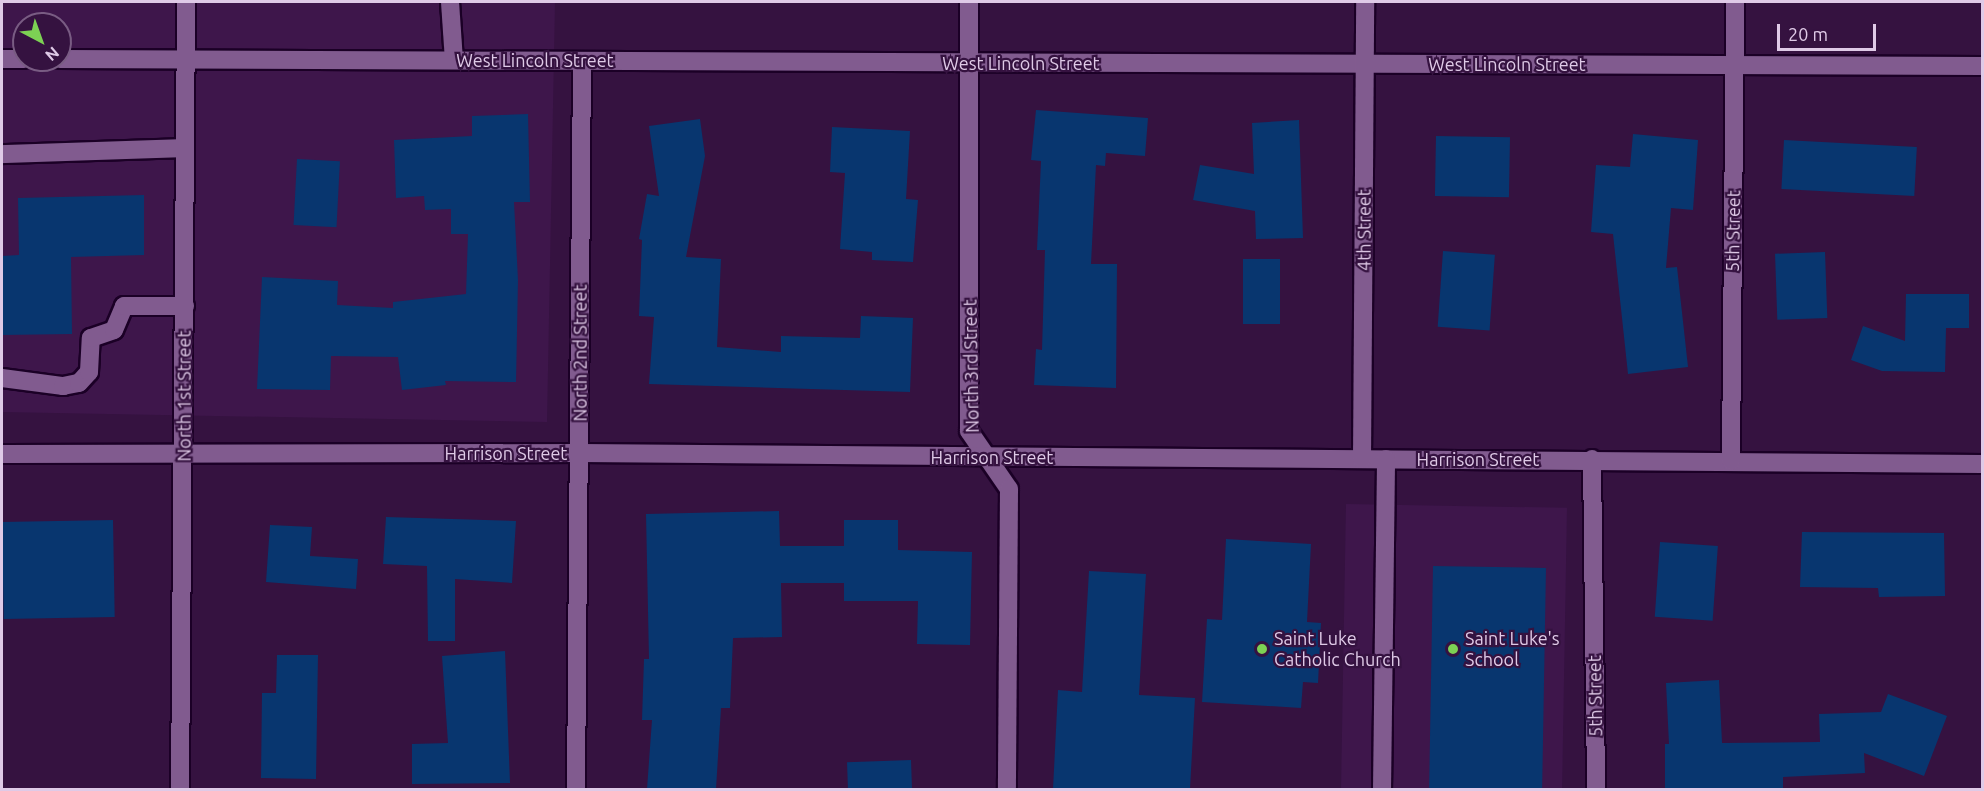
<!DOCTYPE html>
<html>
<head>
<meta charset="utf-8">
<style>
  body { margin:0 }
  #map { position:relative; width:1984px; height:791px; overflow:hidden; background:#351240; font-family:Ubuntu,sans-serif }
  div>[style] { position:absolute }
  .built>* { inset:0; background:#3e164b; transform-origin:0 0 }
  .building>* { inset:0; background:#08366f; transform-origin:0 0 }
  .roads { filter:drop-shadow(2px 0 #1b0026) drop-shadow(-2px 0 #1b0026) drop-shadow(0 2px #1b0026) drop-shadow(0 -2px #1b0026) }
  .minor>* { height:18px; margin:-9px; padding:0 9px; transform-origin:9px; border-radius:9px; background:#815b8f }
  .dots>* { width:16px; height:16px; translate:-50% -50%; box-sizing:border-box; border:3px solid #351240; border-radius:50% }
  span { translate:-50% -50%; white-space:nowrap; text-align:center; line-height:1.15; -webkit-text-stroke:4.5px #351240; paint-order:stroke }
  .street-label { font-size:18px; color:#dfcae7 }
  .poi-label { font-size:18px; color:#dfcae7 }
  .left { translate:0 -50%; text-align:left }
  .frame { position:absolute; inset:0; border:3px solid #dfcae7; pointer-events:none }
  .north { position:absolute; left:12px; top:12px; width:60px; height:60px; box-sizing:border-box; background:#351240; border:2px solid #795c83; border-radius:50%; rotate:139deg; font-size:16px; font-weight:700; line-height:24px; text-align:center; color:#dfcae7 }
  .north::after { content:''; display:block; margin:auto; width:21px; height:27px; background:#7dd154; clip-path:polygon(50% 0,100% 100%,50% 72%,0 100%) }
  .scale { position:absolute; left:1777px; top:24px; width:99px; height:27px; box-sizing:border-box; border:3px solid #dfcae7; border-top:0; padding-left:8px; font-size:18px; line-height:21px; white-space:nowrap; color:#dfcae7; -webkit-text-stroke:4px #351240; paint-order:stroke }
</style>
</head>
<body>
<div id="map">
  <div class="built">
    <i style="clip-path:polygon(evenodd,2px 2px,555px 2px,547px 422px,2px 412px,2px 2px,24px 24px,60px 24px,60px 60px,24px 60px,24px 24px)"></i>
    <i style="left:1346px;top:504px;width:221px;height:286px;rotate:1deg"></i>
  </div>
  <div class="building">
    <i style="clip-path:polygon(1036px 110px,1148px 118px,1145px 156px,1106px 153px,1105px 166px,1096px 165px,1091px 264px,1117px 264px,1116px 388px,1034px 385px,1036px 349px,1042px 350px,1045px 250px,1037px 250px,1041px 161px,1031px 160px)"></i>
    <i style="clip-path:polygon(528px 114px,530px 202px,514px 202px,518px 280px,516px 382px,445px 381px,446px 385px,402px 390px,398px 357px,331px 356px,330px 390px,257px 389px,262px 277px,338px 281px,337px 305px,393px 308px,393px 302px,466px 294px,468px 234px,451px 234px,451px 209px,425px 210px,424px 196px,396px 198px,394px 140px,472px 136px,472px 116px)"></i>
    <i style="clip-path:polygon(700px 119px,705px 156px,686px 257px,721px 259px,717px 347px,781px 352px,781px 336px,860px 338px,861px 316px,913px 318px,910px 392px,649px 384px,654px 317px,639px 316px,642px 240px,639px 239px,647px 194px,659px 196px,649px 126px)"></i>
    <i style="clip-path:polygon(1299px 120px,1303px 238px,1256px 239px,1255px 211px,1193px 200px,1200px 165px,1254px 174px,1252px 123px)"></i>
    <i style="clip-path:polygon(832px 127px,910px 131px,906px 199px,918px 200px,913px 262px,872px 260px,872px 252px,840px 249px,845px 173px,830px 172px)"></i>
    <i style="clip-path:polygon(1633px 134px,1698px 140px,1693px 210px,1671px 208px,1666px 268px,1677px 267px,1688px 367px,1628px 374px,1613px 234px,1591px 232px,1596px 165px,1630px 167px)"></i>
    <i style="left:1436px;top:136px;width:74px;height:60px;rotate:1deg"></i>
    <i style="left:1784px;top:140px;width:133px;height:49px;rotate:3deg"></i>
    <i style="left:297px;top:159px;width:43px;height:66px;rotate:3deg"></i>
    <i style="clip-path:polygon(144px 195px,144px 255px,71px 257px,72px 334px,2px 335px,2px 256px,19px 255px,18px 198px)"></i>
    <i style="left:1443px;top:251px;width:52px;height:76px;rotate:4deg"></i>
    <i style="left:1825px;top:252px;width:66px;height:50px;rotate:88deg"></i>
    <i style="left:1243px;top:259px;width:37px;height:65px"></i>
    <i style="clip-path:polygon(1906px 294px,1969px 294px,1969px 328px,1946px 328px,1945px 372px,1882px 371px,1851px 360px,1863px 326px,1905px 341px)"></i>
    <i style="clip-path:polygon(779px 511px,780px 546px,844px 546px,844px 520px,898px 520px,898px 550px,972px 552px,970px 645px,917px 644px,918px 601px,844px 601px,844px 583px,781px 583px,782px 637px,733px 638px,730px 708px,721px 708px,716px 789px,647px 789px,652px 720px,642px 720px,644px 659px,649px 659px,646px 514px)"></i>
    <i style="clip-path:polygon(386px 517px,516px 521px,512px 583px,455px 579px,455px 641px,428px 641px,427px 566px,383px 564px)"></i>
    <i style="left:113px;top:520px;width:97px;height:111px;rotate:89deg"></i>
    <i style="clip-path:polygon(270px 525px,312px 527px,310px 556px,358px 559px,356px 589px,266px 582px)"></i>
    <i style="clip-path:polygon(1802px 532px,1944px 533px,1945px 596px,1879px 597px,1878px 588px,1800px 587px)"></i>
    <i style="clip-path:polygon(1226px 539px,1311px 544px,1307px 622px,1321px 623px,1318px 683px,1303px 682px,1301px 708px,1202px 702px,1207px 619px,1222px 620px)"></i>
    <i style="left:1660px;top:542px;width:58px;height:75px;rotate:4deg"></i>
    <i style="left:1433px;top:566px;width:113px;height:223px;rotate:1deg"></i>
    <i style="clip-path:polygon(1089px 571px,1146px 574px,1139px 695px,1195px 698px,1190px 789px,1053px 789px,1058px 690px,1082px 692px)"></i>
    <i style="clip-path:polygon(505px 651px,510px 783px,412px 784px,412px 744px,448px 743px,442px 656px)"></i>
    <i style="clip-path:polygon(277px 655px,318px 655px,316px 779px,261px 778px,262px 693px,276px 693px)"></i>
    <i style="clip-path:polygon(1719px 680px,1722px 743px,1820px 742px,1819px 714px,1881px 712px,1888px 694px,1947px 716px,1924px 776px,1864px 753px,1865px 773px,1783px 777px,1783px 789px,1665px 789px,1665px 744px,1669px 744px,1666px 683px)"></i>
    <i style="left:911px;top:760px;width:29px;height:64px;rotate:88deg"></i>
  </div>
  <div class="roads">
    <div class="minor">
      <i style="left:450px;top:2px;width:58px;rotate:86.1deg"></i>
      <i style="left:969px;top:2px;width:429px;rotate:90deg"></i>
      <i style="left:969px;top:431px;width:70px;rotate:55.4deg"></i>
      <i style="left:1009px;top:489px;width:301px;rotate:90.4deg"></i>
      <i style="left:2px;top:59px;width:22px"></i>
      <i style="left:60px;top:59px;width:1922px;rotate:0.21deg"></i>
      <i style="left:2px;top:154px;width:183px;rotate:-1.9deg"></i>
      <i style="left:2px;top:378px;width:62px;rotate:7.5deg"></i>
      <i style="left:63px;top:386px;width:16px;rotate:-11deg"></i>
      <i style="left:79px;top:383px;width:15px;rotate:-48deg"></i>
      <i style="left:89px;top:372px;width:34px;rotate:-87deg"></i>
      <i style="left:91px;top:338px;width:24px;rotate:-19deg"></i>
      <i style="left:114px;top:330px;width:26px;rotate:-67deg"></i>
      <i style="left:124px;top:306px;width:61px"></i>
      <i style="left:2px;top:454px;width:578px;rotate:-0.1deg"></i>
      <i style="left:580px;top:453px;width:1402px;rotate:0.45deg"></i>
      <i style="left:1362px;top:459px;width:457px;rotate:-89.6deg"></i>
      <i style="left:1592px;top:459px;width:331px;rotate:89.3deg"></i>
      <i style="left:1731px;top:461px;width:459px;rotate:-89.5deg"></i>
      <i style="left:180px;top:790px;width:788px;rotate:-89.56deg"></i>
      <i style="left:576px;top:790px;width:729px;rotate:-89.53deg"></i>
      <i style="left:1382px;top:790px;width:331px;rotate:-89.3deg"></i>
    </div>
  </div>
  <div class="dots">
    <i style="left:1262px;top:649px;background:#7dd154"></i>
    <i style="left:1453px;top:649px;background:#7dd154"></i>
  </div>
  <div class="street-label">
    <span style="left:535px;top:60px">West Lincoln Street</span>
    <span style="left:1021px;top:63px">West Lincoln Street</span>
    <span style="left:1507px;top:64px">West Lincoln Street</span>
    <span style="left:1364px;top:230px;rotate:-90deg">4th Street</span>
    <span style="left:1733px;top:231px;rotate:-89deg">5th Street</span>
    <span style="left:580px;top:353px;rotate:-90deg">North 2nd Street</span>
    <span style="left:971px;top:366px;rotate:-91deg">North 3rd Street</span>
    <span style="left:184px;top:396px;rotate:-90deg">North 1st Street</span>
    <span style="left:506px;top:453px">Harrison Street</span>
    <span style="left:992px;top:457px">Harrison Street</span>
    <span style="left:1478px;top:459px">Harrison Street</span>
    <span style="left:1595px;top:696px;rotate:-91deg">5th Street</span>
  </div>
  <div class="poi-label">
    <span class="left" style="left:1274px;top:649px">Saint Luke<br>Catholic Church</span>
    <span class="left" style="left:1465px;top:649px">Saint Luke's<br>School</span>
  </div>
  <div class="frame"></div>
  <div class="north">N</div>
  <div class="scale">20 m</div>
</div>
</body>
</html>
